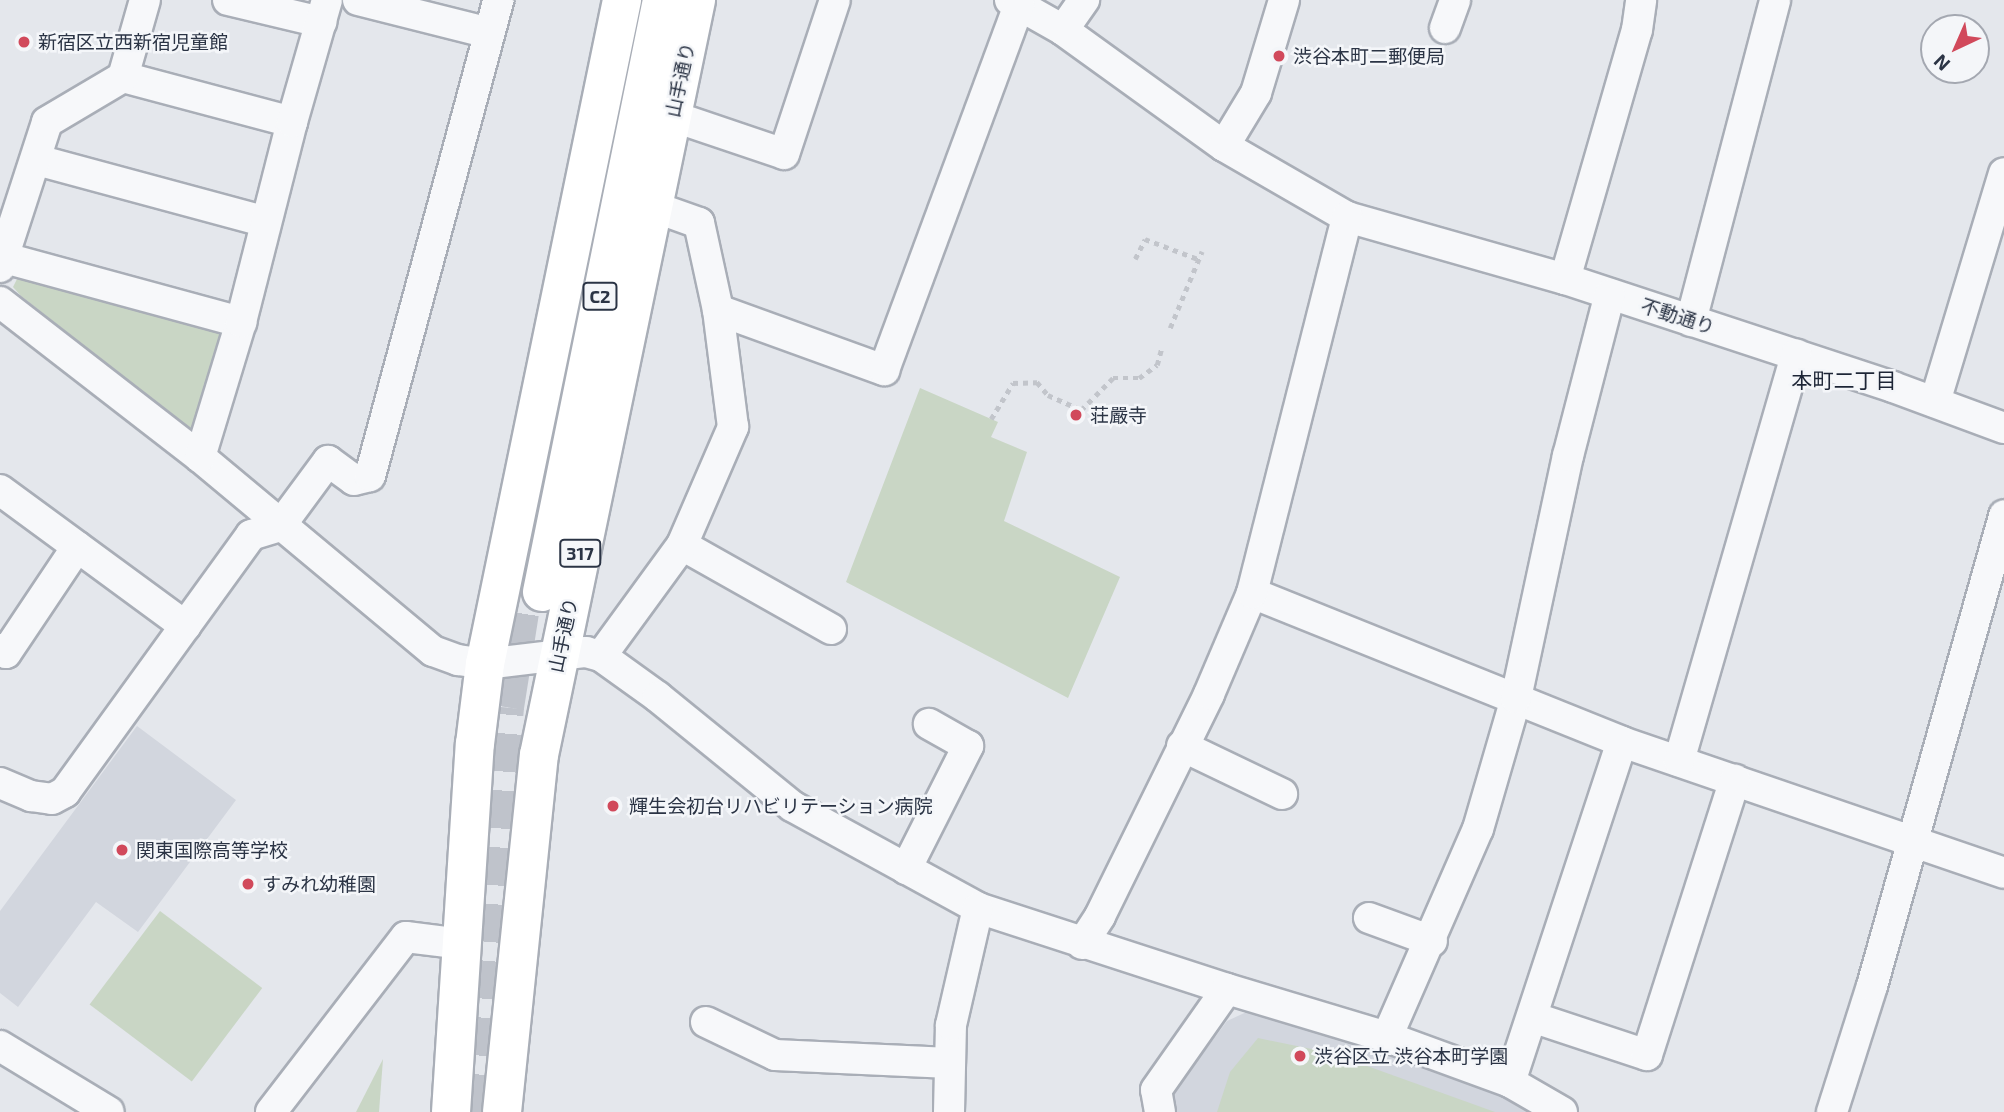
<!DOCTYPE html>
<html>
<head>
<meta charset="utf-8">
<style>
  body { margin:0 }
  #map { position:relative; width:2004px; height:1112px; overflow:hidden; background:#e4e7ec; font-family:"Exo 2","Noto Sans JP",sans-serif }
  div>[style] { position:absolute }
  .built>* { inset:0; background:#d2d6de }
  .green>* { inset:0; background:#c9d6c5; transform-origin:0 0 }
  .highway-tunnel>* { height:38px; margin-top:-19px; transform-origin:0; background:repeating-linear-gradient(90deg,#bfc3cb 0 38px,transparent 0 57px) }
  .path>* { height:4.5px; margin-top:-2.25px; transform-origin:0; background:repeating-linear-gradient(90deg,#c2c5cb 0 5px,transparent 0 10px) }
  .roads { filter:drop-shadow(2px 0 #a9aeb7) drop-shadow(-2px 0 #a9aeb7) drop-shadow(0 2px #a9aeb7) drop-shadow(0 -2px #a9aeb7) }
  .minor>* { height:30px; margin:-15px; padding:0 15px; transform-origin:15px; border-radius:15px; background:#f7f8fa }
  .major>* { height:38px; margin:-19px; padding:0 19px; transform-origin:19px; border-radius:19px; background:#fff }
  .highway>* { height:38px; margin:-19px; padding:0 19px; transform-origin:19px; border-radius:19px; background:#fff }
  .dots>* { width:19px; height:19px; translate:-50% -50%; box-sizing:border-box; border:4px solid #f4f6f9; border-radius:50% }
  span { translate:-50% -50%; white-space:nowrap; text-align:center; line-height:1.15; -webkit-text-stroke:5px #f4f6f9; paint-order:stroke }
  .shield-label span { padding:2px 5px; background:#f4f6f9; border:2px solid; border-radius:5px; -webkit-text-stroke-width:0 }
  .shield-label { font-size:18px; color:#2b3445; font-weight:700 }
  .poi-label { font-size:19px; color:#2b3445 }
  .left { translate:0 -50%; text-align:left }
  .street-label { font-size:19px; color:#2b3445 }
  .neighbourhood-label { font-size:21px; color:#1d2536 }
  .north { position:absolute; left:1920px; top:14px; width:70px; height:70px; box-sizing:border-box; background:#f4f6f9; border:2px solid #a4a8b1; border-radius:50%; rotate:224deg; font-size:19px; font-weight:700; line-height:28px; text-align:center; color:#2b3445 }
  .north::after { content:''; display:block; margin:auto; width:24px; height:32px; background:#d1495b; clip-path:polygon(50% 0,100% 100%,50% 72%,0 100%) }
</style>
</head>
<body>
<div id="map">
  <div class="built">
    <i style="clip-path:polygon(137px 726px,236px 800px,138px 932px,96px 902px,18px 1007px,0 993px,0 911px)"></i>
    <i style="clip-path:polygon(1253px 1009px,1507px 1090px,1543px 1112px,1175px 1112px,1172px 1095px,1227px 1021px)"></i>
  </div>
  <div class="green">
    <i style="clip-path:polygon(19px 275px,216px 325px,223px 333px,197px 428px,189px 429px,21px 296px,13px 287px)"></i>
    <i style="clip-path:polygon(920px 388px,998px 422px,991px 437px,1027px 452px,1004px 521px,1120px 577px,1068px 698px,846px 582px)"></i>
    <i style="left:160px;top:911px;width:128px;height:117px;rotate:37deg"></i>
    <i style="clip-path:polygon(1258px 1038px,1331px 1053px,1495px 1112px,1217px 1112px,1230px 1072px)"></i>
    <i style="clip-path:polygon(383px 1059px,379px 1112px,356px 1112px)"></i>
  </div>
  <div class="highway-tunnel">
    <i style="left:471px;top:1112px;width:406px;rotate:-85.2deg"></i>
    <i style="left:505px;top:707px;width:121px;rotate:-81deg"></i>
  </div>
  <div class="path">
    <i style="left:1135px;top:259px;width:22px;rotate:-63deg"></i>
    <i style="left:1145px;top:239px;width:57px;rotate:20.7deg"></i>
    <i style="left:1170px;top:328px;width:83px;rotate:-67.4deg"></i>
    <i style="left:991px;top:419px;width:42px;rotate:-58.6deg"></i>
    <i style="left:1013px;top:383px;width:24px;rotate:-2deg"></i>
    <i style="left:1037px;top:382px;width:17px;rotate:50deg"></i>
    <i style="left:1048px;top:395px;width:36px;rotate:24deg"></i>
    <i style="left:1081px;top:410px;width:45px;rotate:-45deg"></i>
    <i style="left:1113px;top:378px;width:26px"></i>
    <i style="left:1139px;top:378px;width:22px;rotate:-36deg"></i>
    <i style="left:1157px;top:365px;width:16px;rotate:-75deg"></i>
  </div>
  <div class="roads">
    <div class="minor">
      <i style="left:228px;top:0;width:96px;rotate:13.3deg"></i>
      <i style="left:358px;top:0;width:135px;rotate:14.1deg"></i>
      <i style="left:1010px;top:0;width:61px;rotate:29.5deg"></i>
      <i style="left:1063px;top:30px;width:198px;rotate:35.8deg"></i>
      <i style="left:1224px;top:146px;width:142px;rotate:30deg"></i>
      <i style="left:1347px;top:217px;width:227px;rotate:15.9deg"></i>
      <i style="left:1565px;top:279px;width:345px;rotate:18.2deg"></i>
      <i style="left:1893px;top:387px;width:118px;rotate:20.3deg"></i>
      <i style="left:1445px;top:28px;width:30px;rotate:-70deg"></i>
      <i style="left:1063px;top:30px;width:37px;rotate:-55deg"></i>
      <i style="left:123px;top:77px;width:175px;rotate:14.9deg"></i>
      <i style="left:672px;top:116px;width:118px;rotate:18.7deg"></i>
      <i style="left:784px;top:154px;width:162px;rotate:-71.7deg"></i>
      <i style="left:1224px;top:146px;width:62px;rotate:-58.9deg"></i>
      <i style="left:1256px;top:93px;width:97px;rotate:-73.2deg"></i>
      <i style="left:37px;top:160px;width:237px;rotate:15.1deg"></i>
      <i style="left:5px;top:258px;width:245px;rotate:15.2deg"></i>
      <i style="left:0;top:267px;width:152px;rotate:-72deg"></i>
      <i style="left:47px;top:122px;width:88px;rotate:-30.6deg"></i>
      <i style="left:123px;top:77px;width:80px;rotate:-74.1deg"></i>
      <i style="left:1565px;top:279px;width:259px;rotate:-73.9deg"></i>
      <i style="left:1637px;top:30px;width:30px;rotate:-82deg"></i>
      <i style="left:0;top:302px;width:253px;rotate:37.8deg"></i>
      <i style="left:200px;top:457px;width:303px;rotate:39.8deg"></i>
      <i style="left:433px;top:651px;width:27px;rotate:20deg"></i>
      <i style="left:458px;top:660px;width:27px;rotate:8deg"></i>
      <i style="left:485px;top:664px;width:102px;rotate:-6.8deg"></i>
      <i style="left:586px;top:652px;width:16px;rotate:15deg"></i>
      <i style="left:601px;top:656px;width:70px;rotate:35.7deg"></i>
      <i style="left:658px;top:697px;width:173px;rotate:39.1deg"></i>
      <i style="left:792px;top:806px;width:212px;rotate:28.7deg"></i>
      <i style="left:978px;top:908px;width:262px;rotate:18deg"></i>
      <i style="left:1227px;top:989px;width:167px;rotate:16.7deg"></i>
      <i style="left:1387px;top:1037px;width:131px;rotate:20.1deg"></i>
      <i style="left:1510px;top:1082px;width:60px;rotate:30deg"></i>
      <i style="left:718px;top:310px;width:177px;rotate:19.9deg"></i>
      <i style="left:884px;top:370px;width:389px;rotate:-69.7deg"></i>
      <i style="left:1691px;top:321px;width:332px;rotate:-75.3deg"></i>
      <i style="left:1935px;top:402px;width:239px;rotate:-73.2deg"></i>
      <i style="left:200px;top:457px;width:141px;rotate:-73.1deg"></i>
      <i style="left:241px;top:322px;width:206px;rotate:-75.7deg"></i>
      <i style="left:292px;top:122px;width:127px;rotate:-74deg"></i>
      <i style="left:0;top:490px;width:230px;rotate:36.3deg"></i>
      <i style="left:682px;top:545px;width:171px;rotate:29.4deg"></i>
      <i style="left:1252px;top:593px;width:399px;rotate:21.9deg"></i>
      <i style="left:1622px;top:742px;width:404px;rotate:18.9deg"></i>
      <i style="left:0;top:649px;width:7px;rotate:34deg"></i>
      <i style="left:6px;top:653px;width:128px;rotate:-56.2deg"></i>
      <i style="left:601px;top:656px;width:137px;rotate:-53.9deg"></i>
      <i style="left:682px;top:545px;width:129px;rotate:-66.6deg"></i>
      <i style="left:733px;top:427px;width:118px;rotate:-97.3deg"></i>
      <i style="left:718px;top:310px;width:89px;rotate:-102.3deg"></i>
      <i style="left:699px;top:223px;width:48px;rotate:-160.4deg"></i>
      <i style="left:1182px;top:746px;width:111px;rotate:25.6deg"></i>
      <i style="left:1679px;top:761px;width:423px;rotate:-73.9deg"></i>
      <i style="left:0;top:783px;width:34px;rotate:23deg"></i>
      <i style="left:31px;top:796px;width:21px;rotate:8deg"></i>
      <i style="left:52px;top:799px;width:15px;rotate:-28deg"></i>
      <i style="left:65px;top:792px;width:317px;rotate:-54.1deg"></i>
      <i style="left:251px;top:535px;width:30px;rotate:-17deg"></i>
      <i style="left:280px;top:526px;width:81px;rotate:-53.6deg"></i>
      <i style="left:328px;top:461px;width:32px;rotate:36deg"></i>
      <i style="left:354px;top:480px;width:16px;rotate:-14deg"></i>
      <i style="left:370px;top:476px;width:493px;rotate:-74.9deg"></i>
      <i style="left:906px;top:869px;width:138px;rotate:-63.2deg"></i>
      <i style="left:968px;top:746px;width:45px;rotate:-150.6deg"></i>
      <i style="left:1369px;top:918px;width:67px;rotate:20.1deg"></i>
      <i style="left:1082px;top:944px;width:33px;rotate:-57deg"></i>
      <i style="left:1100px;top:916px;width:247px;rotate:-63.8deg"></i>
      <i style="left:1209px;top:694px;width:110px;rotate:-66.9deg"></i>
      <i style="left:1252px;top:593px;width:388px;rotate:-75.8deg"></i>
      <i style="left:1532px;top:1017px;width:121px;rotate:18.3deg"></i>
      <i style="left:1647px;top:1055px;width:289px;rotate:-72.3deg"></i>
      <i style="left:706px;top:1022px;width:76px;rotate:25.6deg"></i>
      <i style="left:775px;top:1055px;width:175px;rotate:2.6deg"></i>
      <i style="left:1387px;top:1037px;width:227px;rotate:-66.4deg"></i>
      <i style="left:1478px;top:829px;width:136px;rotate:-73.8deg"></i>
      <i style="left:1516px;top:698px;width:248px;rotate:-77.9deg"></i>
      <i style="left:1568px;top:456px;width:167px;rotate:-75.5deg"></i>
      <i style="left:0;top:1046px;width:127px;rotate:31.2deg"></i>
      <i style="left:1510px;top:1082px;width:358px;rotate:-71.8deg"></i>
      <i style="left:271px;top:1112px;width:221px;rotate:-52.4deg"></i>
      <i style="left:406px;top:937px;width:56px;rotate:7.1deg"></i>
      <i style="left:949px;top:1112px;width:87px;rotate:-88.7deg"></i>
      <i style="left:951px;top:1025px;width:120px;rotate:-77deg"></i>
      <i style="left:1160px;top:1112px;width:22px;rotate:-100deg"></i>
      <i style="left:1156px;top:1090px;width:123px;rotate:-54.9deg"></i>
      <i style="left:1832px;top:1112px;width:132px;rotate:-72.4deg"></i>
      <i style="left:1872px;top:986px;width:489px;rotate:-74.3deg"></i>
    </div>
    <div class="major">
      <i style="left:451px;top:1112px;width:369px;rotate:-86.3deg"></i>
      <i style="left:475px;top:744px;width:81px;rotate:-82.9deg"></i>
      <i style="left:485px;top:664px;width:678px;rotate:-78.34deg"></i>
      <i style="left:502px;top:1112px;width:359px;rotate:-84.1deg"></i>
      <i style="left:539px;top:755px;width:771px;rotate:-78.25deg"></i>
    </div>
    <div class="highway">
      <i style="left:542px;top:592px;width:604px;rotate:-78.54deg"></i>
    </div>
  </div>
  <div class="dots">
    <i style="left:24px;top:42px;background:#d1495b"></i>
    <i style="left:1279px;top:56px;background:#d1495b"></i>
    <i style="left:1076px;top:415px;background:#d1495b"></i>
    <i style="left:613px;top:806px;background:#d1495b"></i>
    <i style="left:122px;top:850px;background:#d1495b"></i>
    <i style="left:248px;top:884px;background:#d1495b"></i>
    <i style="left:1300px;top:1056px;background:#d1495b"></i>
  </div>
  <div class="shield-label">
    <span style="left:600px;top:296px">C2</span>
    <span style="left:580px;top:553px">317</span>
  </div>
  <div class="poi-label">
    <span class="left" style="left:38px;top:42px">新宿区立西新宿児童館</span>
    <span class="left" style="left:1293px;top:56px">渋谷本町二郵便局</span>
    <span class="left" style="left:1090px;top:415px">荘嚴寺</span>
    <span class="left" style="left:629px;top:806px">輝生会初台リハビリテーション病院</span>
    <span class="left" style="left:136px;top:850px">関東国際高等学校</span>
    <span class="left" style="left:262px;top:884px">すみれ幼稚園</span>
    <span class="left" style="left:1314px;top:1056px">渋谷区立 渋谷本町学園</span>
  </div>
  <div class="street-label">
    <span style="left:680px;top:80px;rotate:-78deg">山手通り</span>
    <span style="left:1678px;top:316px;rotate:18deg">不動通り</span>
    <span style="left:563px;top:635px;rotate:-78deg">山手通り</span>
  </div>
  <div class="neighbourhood-label">
    <span style="left:1844px;top:380px">本町二丁目</span>
  </div>
  <div class="north">N</div>
</div>
</body>
</html>
